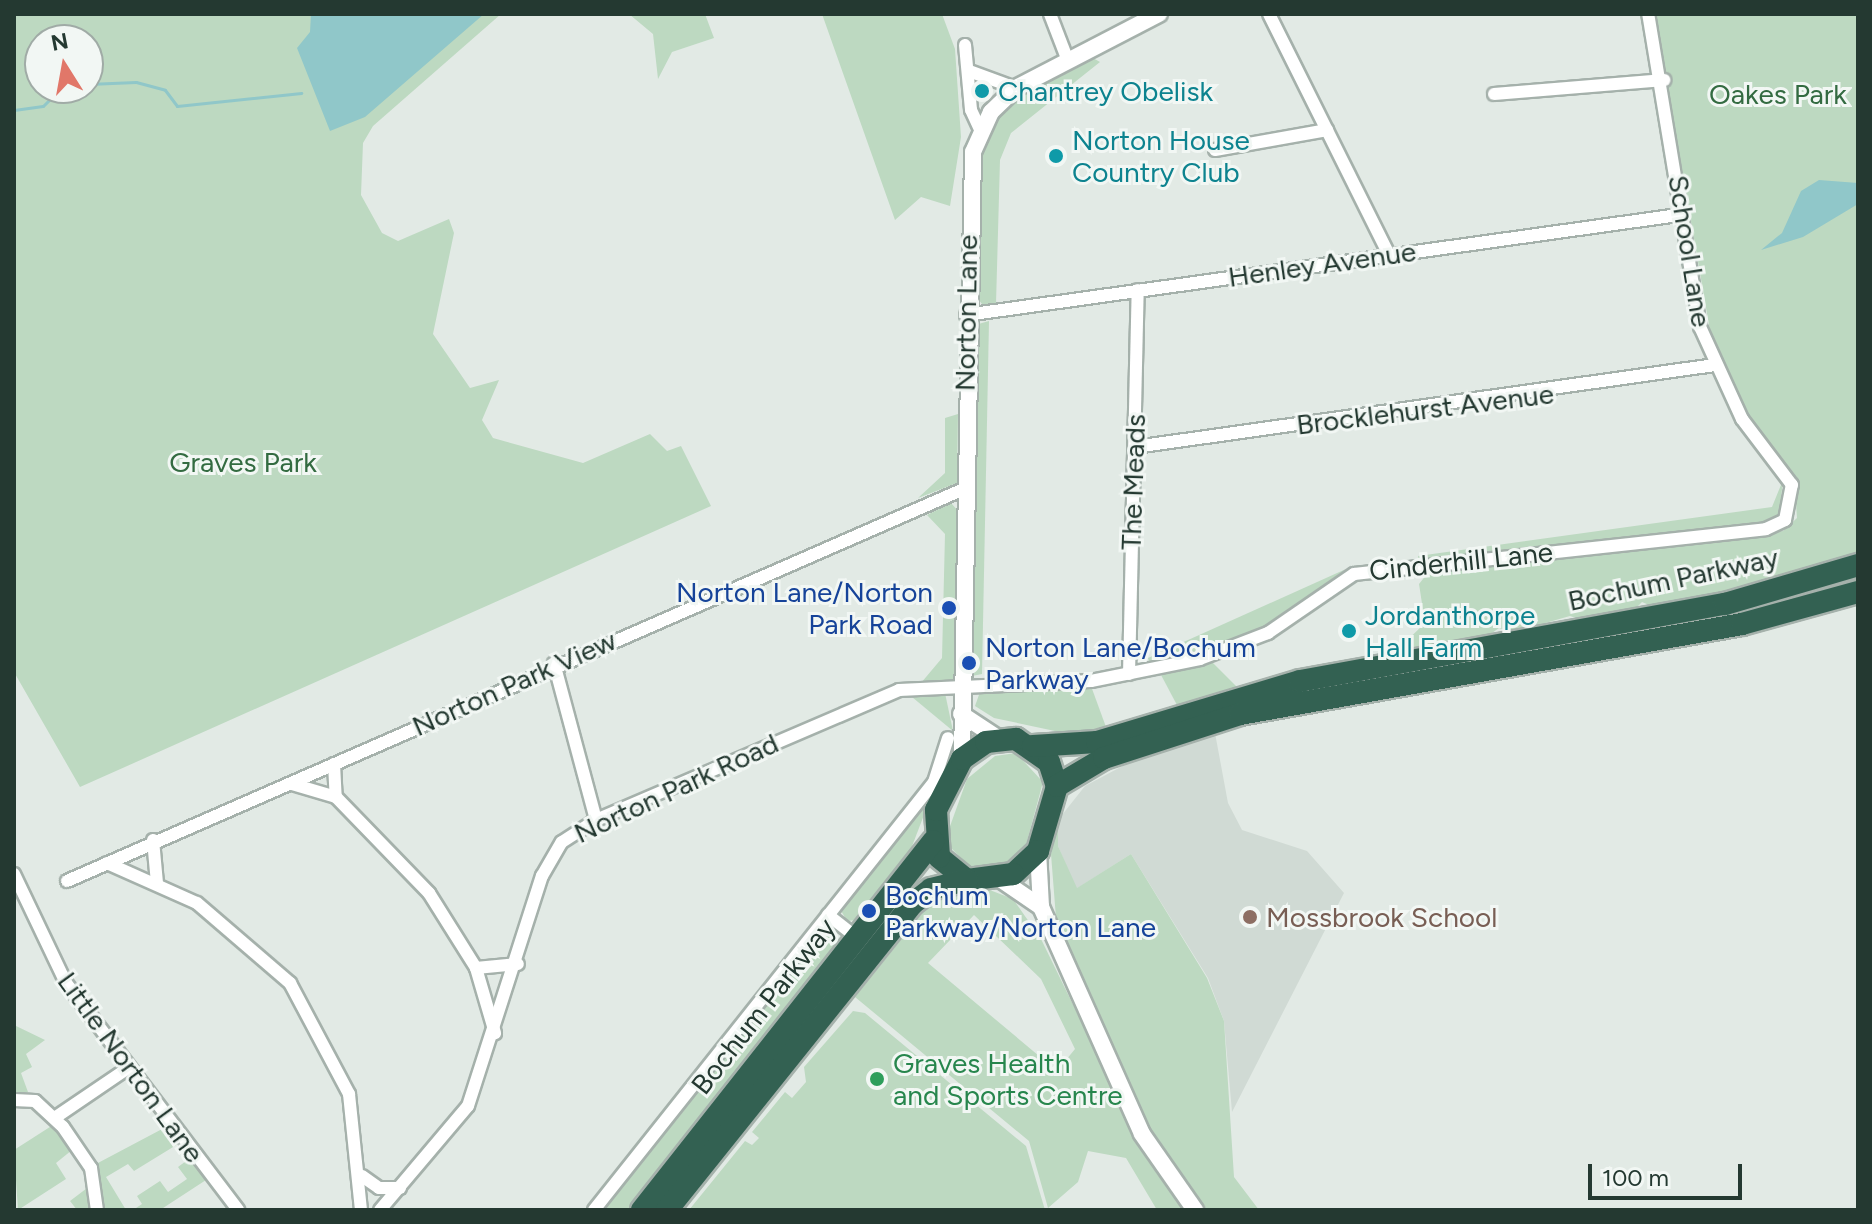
<!DOCTYPE html>
<html>
<head>
<meta charset="utf-8">
<style>
  body { margin:0 }
  #map { position:relative; width:1872px; height:1224px; overflow:hidden; background:#e2eae5; font-family:Figtree,sans-serif }
  div>[style] { position:absolute }
  .built>* { inset:0; background:#d0dad4 }
  .green>* { inset:0; background:#bdd9c1 }
  .water>* { inset:0; background:#90c7c9 }
  .stream>* { height:3px; margin:-1.5px; padding:0 1.5px; transform-origin:1.5px; border-radius:1.5px; background:#90c7c9 }
  .roads { filter:drop-shadow(2px 0 #a5b1ab) drop-shadow(-2px 0 #a5b1ab) drop-shadow(0 2px #a5b1ab) drop-shadow(0 -2px #a5b1ab) }
  .street>* { height:12px; margin:-6px; padding:0 6px; transform-origin:6px; border-radius:6px; background:#fff }
  .secondary>* { height:16px; margin:-8px; padding:0 8px; transform-origin:8px; border-radius:8px; background:#fff }
  .highway>* { height:22px; margin:-11px; padding:0 11px; transform-origin:11px; border-radius:11px; background:#336152 }
  .dots>* { width:22px; height:22px; translate:-50% -50%; box-sizing:border-box; border:4px solid #f2f7f4; border-radius:50% }
  span { translate:-50% -50%; white-space:nowrap; text-align:center; line-height:1.15; -webkit-text-stroke:6px #f2f7f4; paint-order:stroke }
  .culture-label { font-size:28px; color:#0d838f }
  .left { translate:0 -50%; text-align:left }
  .park-label { font-size:28px; color:#336b41 }
  .street-label { font-size:28px; color:#243931 }
  .transit-label { font-size:28px; color:#164399 }
  .right { translate:-100% -50%; text-align:right }
  .education-label { font-size:28px; color:#785e54 }
  .leisure-label { font-size:28px; color:#27864d }
  .frame { position:absolute; inset:0; border:16px solid #243931; pointer-events:none }
  .north { position:absolute; left:24px; top:24px; width:80px; height:80px; box-sizing:border-box; background:#f2f7f4; border:2px solid #a0aba6; border-radius:50%; rotate:349deg; font-size:22px; font-weight:700; line-height:32px; text-align:center; color:#243931 }
  .north::after { content:''; display:block; margin:auto; width:28px; height:36px; background:#e17769; clip-path:polygon(50% 0,100% 100%,50% 72%,0 100%) }
  .scale { position:absolute; left:1588px; top:1164px; width:154px; height:36px; box-sizing:border-box; border:4px solid #243931; border-top:0; padding-left:10px; font-size:24px; line-height:28px; white-space:nowrap; color:#243931; -webkit-text-stroke:6px #f2f7f4; paint-order:stroke }
</style>
</head>
<body>
<div id="map">
  <div class="built">
    <i style="clip-path:polygon(1215px 733px,1228px 803px,1242px 830px,1307px 851px,1344px 893px,1232px 1112px,1224px 1021px,1208px 978px,1131px 854px,1076px 889px,1058px 846px,1058px 820px,1085px 786px,1132px 761px)"></i>
  </div>
  <div class="green">
    <i style="clip-path:polygon(evenodd,14px 14px,501px 14px,373px 126px,363px 143px,361px 195px,382px 233px,398px 241px,449px 219px,454px 233px,433px 334px,470px 388px,499px 380px,482px 420px,493px 438px,583px 463px,650px 434px,667px 451px,681px 446px,711px 506px,80px 787px,14px 672px,14px 14px,40px 40px,88px 40px,88px 88px,40px 88px,40px 40px)"></i>
    <i style="clip-path:polygon(629px 14px,705px 14px,714px 38px,672px 52px,658px 79px,653px 34px)"></i>
    <i style="clip-path:polygon(822px 14px,942px 14px,955px 49px,961px 137px,950px 206px,921px 197px,895px 220px)"></i>
    <i style="clip-path:polygon(1655px 14px,1858px 14px,1858px 555px,1728px 595px,1656px 608px,1642px 602px,1633px 611px,1585px 621px,1570px 616px,1513px 632px,1499px 628px,1485px 638px,1392px 655px,1425px 623px,1419px 584px,1427px 574px,1783px 531px,1797px 518px,1795px 490px,1744px 416px,1713px 348px)"></i>
    <i style="clip-path:polygon(1093px 58px,1100px 62px,1011px 133px,1000px 160px,996px 304px,982px 304px,975px 295px,979px 153px,989px 128px,1031px 87px)"></i>
    <i style="clip-path:polygon(989px 321px,982px 674px,972px 676px,975px 325px)"></i>
    <i style="clip-path:polygon(958px 414px,957px 483px,918px 498px,945px 473px,945px 418px)"></i>
    <i style="clip-path:polygon(1783px 480px,1779px 518px,1763px 523px,1419px 561px,1418px 556px,1772px 507px)"></i>
    <i style="clip-path:polygon(951px 503px,959px 512px,955px 683px,921px 683px,942px 658px,945px 534px,927px 515px)"></i>
    <i style="clip-path:polygon(1346px 569px,1260px 631px,1150px 665px,1148px 658px)"></i>
    <i style="clip-path:polygon(1212px 662px,1237px 687px,1178px 707px,1160px 673px)"></i>
    <i style="clip-path:polygon(1091px 686px,1106px 727px,1069px 734px,994px 718px,975px 706px,980px 692px)"></i>
    <i style="clip-path:polygon(945px 693px,953px 731px,912px 697px)"></i>
    <i style="clip-path:polygon(1016px 753px,1043px 782px,1026px 845px,1003px 865px,969px 866px,951px 848px,949px 829px,967px 779px,995px 756px)"></i>
    <i style="clip-path:polygon(932px 794px,906px 862px,856px 920px,847px 921px,840px 909px)"></i>
    <i style="clip-path:polygon(1058px 820px,1058px 846px,1077px 888px,1131px 854px,1207px 978px,1224px 1021px,1234px 1177px,1259px 1210px,1207px 1210px,1176px 1177px,1142px 1119px,1056px 918px,1051px 854px)"></i>
    <i style="clip-path:polygon(evenodd,982px 887px,1013px 899px,1041px 939px,1144px 1150px,1184px 1210px,1157px 1210px,1126px 1158px,1088px 1151px,1078px 1182px,1048px 1208px,1029px 1141px,855px 997px,937px 895px,982px 887px,974px 915px,1041px 979px,1075px 1049px,1057px 1071px,928px 963px,974px 915px)"></i>
    <i style="clip-path:polygon(833px 928px,841px 943px,832px 957px,628px 1210px,601px 1210px,822px 930px)"></i>
    <i style="clip-path:polygon(853px 1011px,865px 1013px,1026px 1146px,1045px 1210px,689px 1210px,745px 1141px,752px 1145px,759px 1138px,752px 1132px,785px 1092px,792px 1098px,806px 1082px,804px 1067px)"></i>
    <i style="clip-path:polygon(14px 1025px,45px 1040px,26px 1054px,32px 1067px,21px 1073px,28px 1092px,14px 1093px)"></i>
    <i style="clip-path:polygon(53px 1125px,72px 1150px,56px 1163px,66px 1179px,18px 1210px,14px 1150px)"></i>
    <i style="clip-path:polygon(164px 1128px,178px 1144px,134px 1171px,128px 1164px,106px 1177px,126px 1210px,77px 1210px,70px 1201px,99px 1179px,96px 1164px)"></i>
    <i style="clip-path:polygon(190px 1158px,206px 1180px,160px 1210px,133px 1210px,142px 1204px,137px 1196px,160px 1181px,168px 1192px,187px 1179px,178px 1167px)"></i>
  </div>
  <div class="water">
    <i style="clip-path:polygon(311px 14px,484px 14px,365px 117px,330px 131px,297px 48px,310px 32px)"></i>
    <i style="clip-path:polygon(1819px 180px,1858px 183px,1858px 204px,1803px 237px,1761px 250px,1782px 233px,1801px 191px)"></i>
  </div>
  <div class="stream">
    <i style="left:88px;top:84px;width:48px;rotate:-2.4deg"></i>
    <i style="left:136px;top:82px;width:30px;rotate:15deg"></i>
    <i style="left:165px;top:90px;width:20px;rotate:53deg"></i>
    <i style="left:177px;top:106px;width:125px;rotate:-6deg"></i>
    <i style="left:14px;top:110px;width:29px;rotate:-8deg"></i>
    <i style="left:43px;top:106px;width:25px;rotate:-45deg"></i>
  </div>
  <div class="roads">
    <div class="street">
      <i style="left:1050px;top:14px;width:50px;rotate:69deg"></i>
      <i style="left:1269px;top:14px;width:269px;rotate:63.5deg"></i>
      <i style="left:965px;top:45px;width:65px;rotate:84.7deg"></i>
      <i style="left:971px;top:110px;width:23px;rotate:65deg"></i>
      <i style="left:969px;top:71px;width:50px;rotate:19.9deg"></i>
      <i style="left:1494px;top:94px;width:171px;rotate:-4.7deg"></i>
      <i style="left:1215px;top:150px;width:114px;rotate:-10.1deg"></i>
      <i style="left:966px;top:315px;width:719px;rotate:-7.99deg"></i>
      <i style="left:1135px;top:447px;width:586px;rotate:-8.05deg"></i>
      <i style="left:554px;top:663px;width:163px;rotate:75deg"></i>
      <i style="left:1129px;top:674px;width:384px;rotate:-88.7deg"></i>
      <i style="left:334px;top:764px;width:33px;rotate:87deg"></i>
      <i style="left:292px;top:784px;width:46px;rotate:16.5deg"></i>
      <i style="left:336px;top:797px;width:134px;rotate:45.9deg"></i>
      <i style="left:429px;top:893px;width:89px;rotate:57.9deg"></i>
      <i style="left:476px;top:968px;width:68px;rotate:73.7deg"></i>
      <i style="left:153px;top:840px;width:43px;rotate:84.7deg"></i>
      <i style="left:107px;top:863px;width:98px;rotate:24deg"></i>
      <i style="left:197px;top:903px;width:123px;rotate:40.7deg"></i>
      <i style="left:290px;top:983px;width:126px;rotate:62deg"></i>
      <i style="left:349px;top:1094px;width:117px;rotate:84.1deg"></i>
      <i style="left:14px;top:874px;width:121px;rotate:64.5deg"></i>
      <i style="left:66px;top:983px;width:285px;rotate:52.8deg"></i>
      <i style="left:67px;top:881px;width:979px;rotate:-23.61deg"></i>
      <i style="left:828px;top:915px;width:36px;rotate:38deg"></i>
      <i style="left:476px;top:968px;width:42px;rotate:-5.4deg"></i>
      <i style="left:14px;top:1100px;width:21px;rotate:3deg"></i>
      <i style="left:35px;top:1101px;width:38px;rotate:43deg"></i>
      <i style="left:63px;top:1127px;width:50px;rotate:55.7deg"></i>
      <i style="left:91px;top:1168px;width:42px;rotate:81.9deg"></i>
      <i style="left:56px;top:1117px;width:87px;rotate:-34.2deg"></i>
      <i style="left:362px;top:1176px;width:21px;rotate:35deg"></i>
      <i style="left:379px;top:1188px;width:21px"></i>
      <i style="left:380px;top:1210px;width:136px;rotate:-49.8deg"></i>
      <i style="left:468px;top:1106px;width:242px;rotate:-72.2deg"></i>
      <i style="left:542px;top:876px;width:39px;rotate:-60deg"></i>
      <i style="left:562px;top:842px;width:40px;rotate:-32.9deg"></i>
      <i style="left:596px;top:820px;width:330px;rotate:-23.2deg"></i>
      <i style="left:899px;top:690px;width:192px;rotate:-2.7deg"></i>
      <i style="left:1091px;top:681px;width:111px;rotate:-11.4deg"></i>
      <i style="left:1200px;top:659px;width:73px;rotate:-20.9deg"></i>
      <i style="left:1268px;top:633px;width:104px;rotate:-34.5deg"></i>
      <i style="left:1354px;top:574px;width:414px;rotate:-6.2deg"></i>
      <i style="left:1766px;top:529px;width:21px;rotate:-25deg"></i>
      <i style="left:1785px;top:520px;width:36px;rotate:-79deg"></i>
      <i style="left:1792px;top:485px;width:83px;rotate:-127.1deg"></i>
      <i style="left:1742px;top:419px;width:101px;rotate:-114.5deg"></i>
      <i style="left:1700px;top:327px;width:317px;rotate:-99.4deg"></i>
      <i style="left:594px;top:1210px;width:547px;rotate:-51.54deg"></i>
      <i style="left:934px;top:782px;width:46px;rotate:-72.3deg"></i>
    </div>
    <div class="secondary">
      <i style="left:961px;top:714px;width:45px;rotate:33.3deg"></i>
      <i style="left:962px;top:759px;width:607px;rotate:-88.96deg"></i>
      <i style="left:973px;top:152px;width:44px;rotate:-65.8deg"></i>
      <i style="left:991px;top:112px;width:35px;rotate:-44deg"></i>
      <i style="left:1016px;top:88px;width:161px;rotate:-27.4deg"></i>
      <i style="left:1038px;top:851px;width:56px;rotate:86.9deg"></i>
      <i style="left:1041px;top:907px;width:248px;rotate:66deg"></i>
      <i style="left:1142px;top:1134px;width:93px;rotate:55.1deg"></i>
      <i style="left:1000px;top:879px;width:50px;rotate:34.3deg"></i>
    </div>
    <div class="highway">
      <i style="left:1016px;top:739px;width:40px;rotate:34.9deg"></i>
      <i style="left:1049px;top:762px;width:25px;rotate:72deg"></i>
      <i style="left:1057px;top:786px;width:68px;rotate:106.3deg"></i>
      <i style="left:1038px;top:851px;width:34px;rotate:137deg"></i>
      <i style="left:1013px;top:874px;width:46px;rotate:172.6deg"></i>
      <i style="left:967px;top:880px;width:36px;rotate:-141deg"></i>
      <i style="left:939px;top:857px;width:47px;rotate:-93.7deg"></i>
      <i style="left:936px;top:810px;width:57px;rotate:-63deg"></i>
      <i style="left:962px;top:759px;width:29px;rotate:-35deg"></i>
      <i style="left:986px;top:742px;width:30px;rotate:-6deg"></i>
      <i style="left:1033px;top:746px;width:64px;rotate:-3.6deg"></i>
      <i style="left:1097px;top:742px;width:212px;rotate:-16.7deg"></i>
      <i style="left:1300px;top:681px;width:432px;rotate:-10.3deg"></i>
      <i style="left:1725px;top:604px;width:139px;rotate:-16.3deg"></i>
      <i style="left:1057px;top:786px;width:55px;rotate:-30.8deg"></i>
      <i style="left:1104px;top:758px;width:143px;rotate:-17.9deg"></i>
      <i style="left:1240px;top:714px;width:510px;rotate:-10.16deg"></i>
      <i style="left:1742px;top:624px;width:120px;rotate:-15.4deg"></i>
      <i style="left:642px;top:1210px;width:470px;rotate:-51.7deg"></i>
      <i style="left:667px;top:1210px;width:392px;rotate:-51.3deg"></i>
      <i style="left:912px;top:904px;width:24px;rotate:-38deg"></i>
      <i style="left:931px;top:889px;width:37px;rotate:-14deg"></i>
    </div>
  </div>
  <div class="dots">
    <i style="left:982px;top:91px;background:#0f9aa8"></i>
    <i style="left:1056px;top:156px;background:#0f9aa8"></i>
    <i style="left:949px;top:608px;background:#1a4fb4"></i>
    <i style="left:1349px;top:631px;background:#0f9aa8"></i>
    <i style="left:969px;top:663px;background:#1a4fb4"></i>
    <i style="left:869px;top:911px;background:#1a4fb4"></i>
    <i style="left:1250px;top:917px;background:#8d6e63"></i>
    <i style="left:877px;top:1079px;background:#2e9e5b"></i>
  </div>
  <div class="culture-label">
    <span class="left" style="left:998px;top:91px">Chantrey Obelisk</span>
    <span class="left" style="left:1072px;top:156px">Norton House<br>Country Club</span>
    <span class="left" style="left:1365px;top:631px">Jordanthorpe<br>Hall Farm</span>
  </div>
  <div class="park-label">
    <span style="left:1778px;top:94px">Oakes Park</span>
    <span style="left:243px;top:462px">Graves Park</span>
  </div>
  <div class="street-label">
    <span style="left:1690px;top:251px;rotate:81deg">School Lane</span>
    <span style="left:1322px;top:264px;rotate:-8deg">Henley Avenue</span>
    <span style="left:966px;top:313px;rotate:-89deg">Norton Lane</span>
    <span style="left:1425px;top:409px;rotate:-7deg">Brocklehurst Avenue</span>
    <span style="left:1133px;top:482px;rotate:-88deg">The Meads</span>
    <span style="left:1461px;top:561px;rotate:-6deg">Cinderhill Lane</span>
    <span style="left:1673px;top:579px;rotate:-12deg">Bochum Parkway</span>
    <span style="left:514px;top:683px;rotate:-24deg">Norton Park View</span>
    <span style="left:676px;top:788px;rotate:-25deg">Norton Park Road</span>
    <span style="left:763px;top:1006px;rotate:-52deg">Bochum Parkway</span>
    <span style="left:131px;top:1067px;rotate:54deg">Little Norton Lane</span>
  </div>
  <div class="transit-label">
    <span class="right" style="left:933px;top:608px">Norton Lane/Norton<br>Park Road</span>
    <span class="left" style="left:985px;top:663px">Norton Lane/Bochum<br>Parkway</span>
    <span class="left" style="left:885px;top:911px">Bochum<br>Parkway/Norton Lane</span>
  </div>
  <div class="education-label">
    <span class="left" style="left:1266px;top:917px">Mossbrook School</span>
  </div>
  <div class="leisure-label">
    <span class="left" style="left:893px;top:1079px">Graves Health<br>and Sports Centre</span>
  </div>
  <div class="frame"></div>
  <div class="north">N</div>
  <div class="scale">100 m</div>
</div>
</body>
</html>
